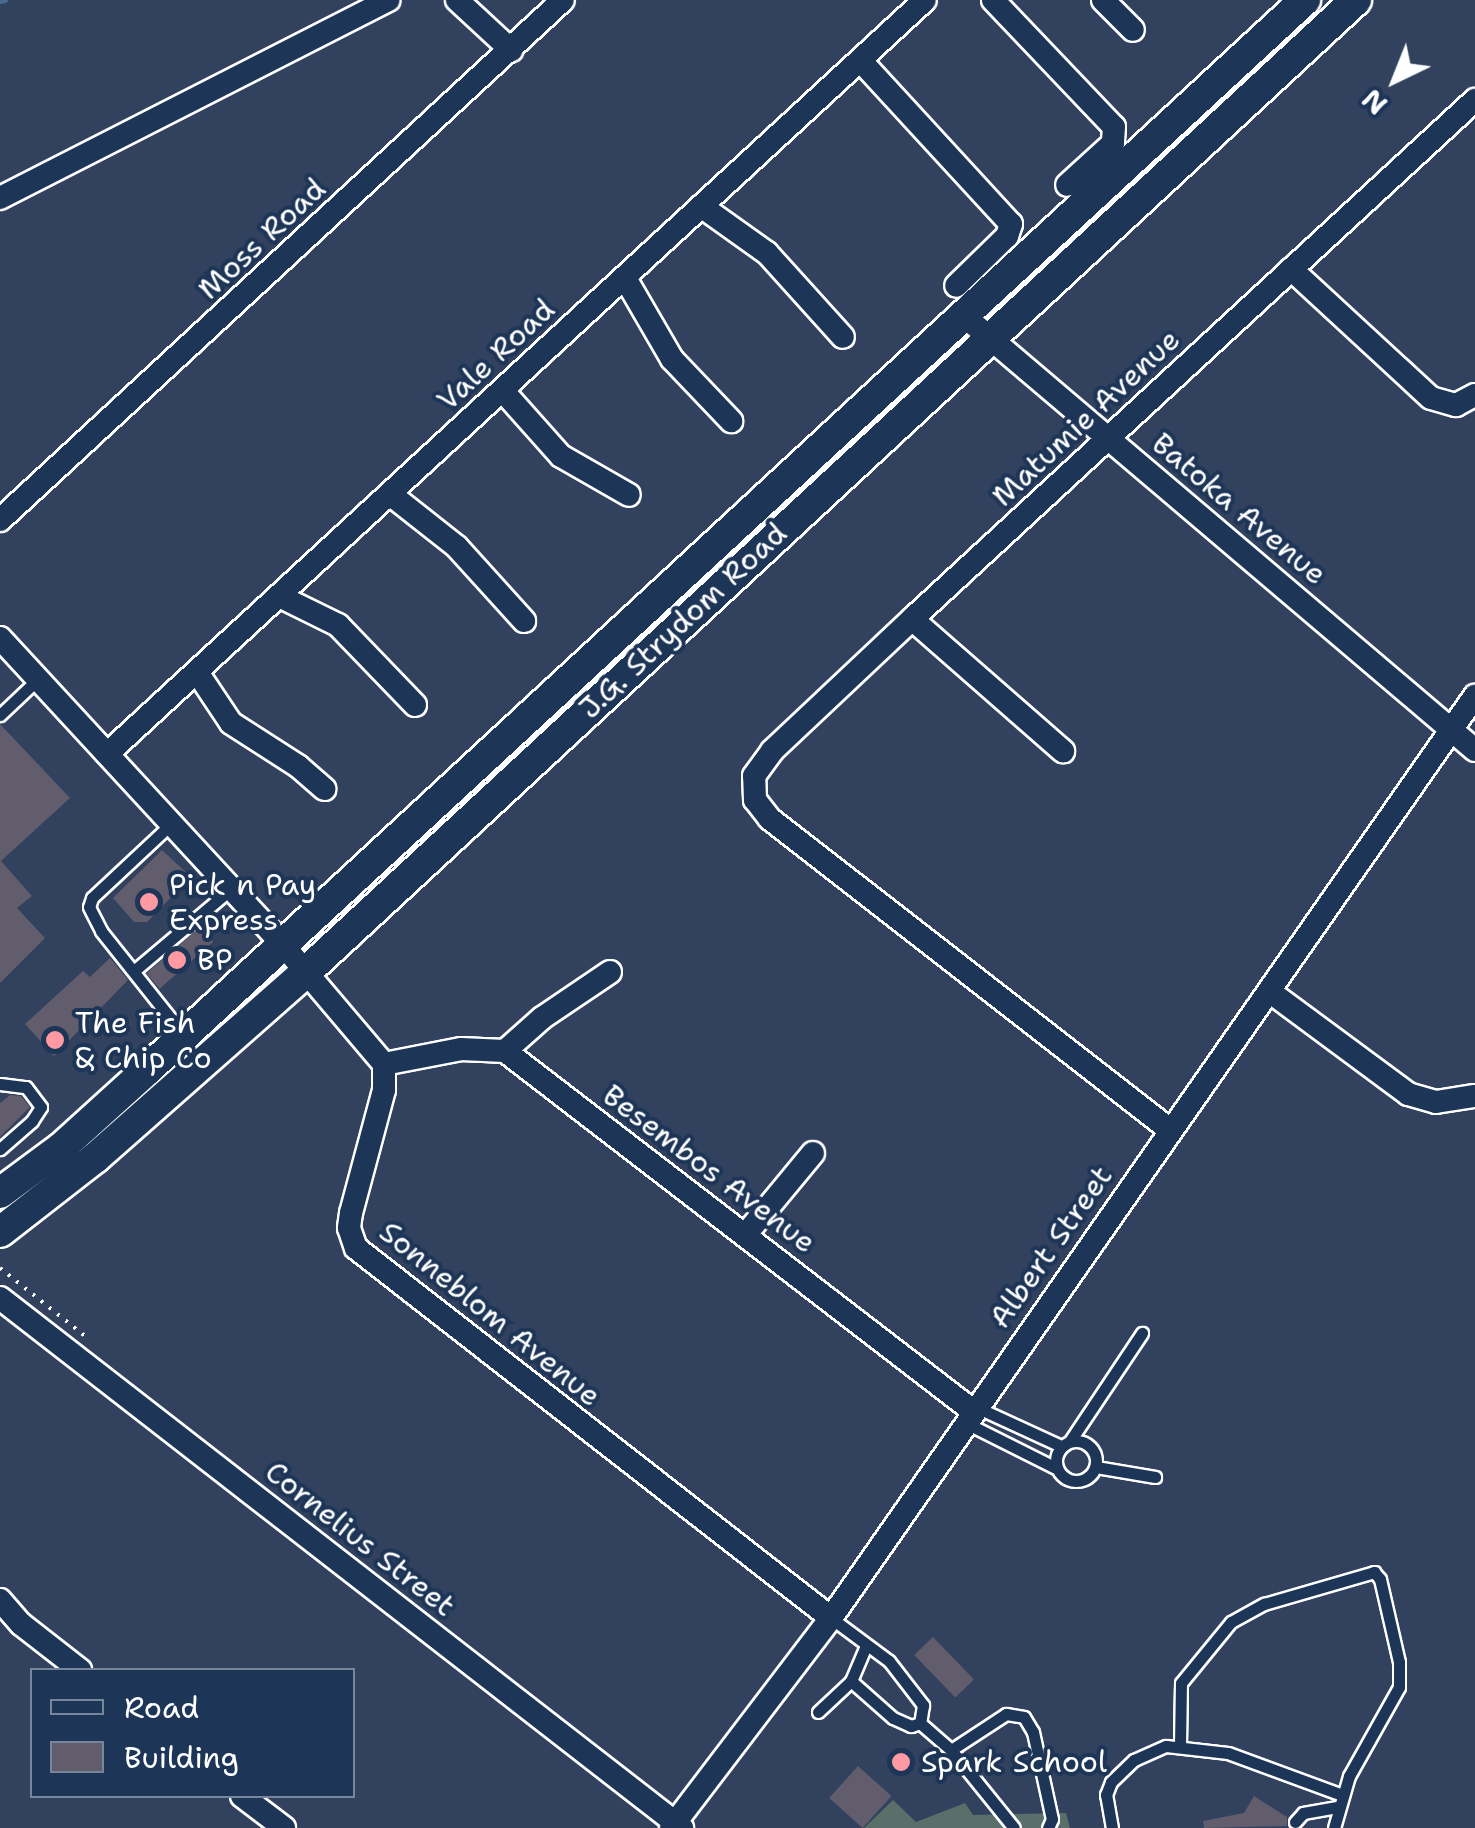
<!DOCTYPE html>
<html>
<head>
<meta charset="utf-8">
<style>
  body { margin:0 }
  #map { position:relative; width:1475px; height:1828px; overflow:hidden; background:#31415e; font-family:"Shantell Sans",sans-serif }
  div>[style] { position:absolute }
  .green>* { inset:0; background:#5b6f6a }
  .stream>* { height:5px; margin:-2.5px; padding:0 2.5px; transform-origin:2.5px; border-radius:2.5px; background:#486c8f }
  .building>* { inset:0; background:#615d6d; transform-origin:0 0 }
  .path>* { height:4px; margin-top:-2px; transform-origin:0; background:repeating-linear-gradient(90deg,#fff 0 2.5px,transparent 0 10.5px) }
  .roads { filter:drop-shadow(2px 0 #fff) drop-shadow(-2px 0 #fff) drop-shadow(0 2px #fff) drop-shadow(0 -2px #fff) }
  .lane>* { height:11px; margin:-5.5px; padding:0 5.5px; transform-origin:5.5px; border-radius:5.5px; background:#1d3557 }
  .lane>.ring { margin:-5.5px; padding:0; box-sizing:content-box; background:none; border:11px solid #1d3557; border-radius:50% }
  .street>* { height:22px; margin:-11px; padding:0 11px; transform-origin:11px; border-radius:11px; background:#1d3557 }
  .secondary>* { height:30px; margin:-15px; padding:0 15px; transform-origin:15px; border-radius:15px; background:#1d3557 }
  .dots>* { width:28px; height:28px; translate:-50% -50%; box-sizing:border-box; border:5px solid #1d3557; border-radius:50% }
  span { translate:-50% -50%; white-space:nowrap; text-align:center; line-height:1.15; -webkit-text-stroke:8px #1d3557; paint-order:stroke }
  .street-label { font-size:30px; color:#fff }
  .poi-label { font-size:30px; color:#fff }
  .left { translate:0 -50%; text-align:left }
  .legend { position:absolute; left:30px; top:1668px; width:325px; height:130px; box-sizing:border-box; background:#1d3557; border:2px solid #77869a; margin:0; padding:12px 18px; list-style:none; font-size:30px; color:#fff }
  .legend li { display:flex; align-items:center; gap:20px; height:50px }
  .legend b { width:50px; border:2px solid #77869a }
  .north { position:absolute; left:1345px; top:30px; width:100px; height:100px; -webkit-text-stroke:8px #1d3557; paint-order:stroke; rotate:223deg; font-size:28px; font-weight:700; line-height:40px; text-align:center; color:#fff }
  .north::after { content:''; display:block; margin:auto; width:35px; height:45px; background:#fff; clip-path:polygon(50% 0,100% 100%,50% 72%,0 100%) }
</style>
</head>
<body>
<div id="map">
  <div class="green">
    <i style="clip-path:polygon(893px 1800px,916px 1822px,965px 1803px,973px 1815px,1066px 1813px,1070px 1828px,864px 1828px)"></i>
  </div>
  <div class="stream">
    <i style="left:0;top:1px;width:5px;rotate:-11deg"></i>
  </div>
  <div class="building">
    <i style="clip-path:polygon(0 724px,70px 798px,1px 861px,32px 896px,17px 908px,45px 938px,0 983px)"></i>
    <i style="clip-path:polygon(162px 850px,191px 877px,147px 922px,134px 922px,113px 898px)"></i>
    <i style="left:200px;top:927px;width:20px;height:71px;rotate:49deg"></i>
    <i style="clip-path:polygon(110px 958px,128px 980px,54px 1056px,25px 1024px,83px 971px,90px 977px)"></i>
    <i style="clip-path:polygon(10px 1095px,21px 1096px,30px 1107px,0 1137px,0 1103px)"></i>
    <i style="left:933px;top:1637px;width:59px;height:26px;rotate:46deg"></i>
    <i style="left:858px;top:1766px;width:45px;height:43px;rotate:42deg"></i>
    <i style="clip-path:polygon(1254px 1796px,1287px 1817px,1287px 1826px,1204px 1828px,1203px 1821px,1244px 1813px)"></i>
  </div>
  <div class="path">
    <i style="left:0;top:1268px;width:110px;rotate:38.7deg"></i>
  </div>
  <div class="roads">
    <div class="lane">
      <i style="left:0;top:715px;width:52px;rotate:-43.5deg"></i>
      <i style="left:171px;top:824px;width:108px;rotate:136.9deg"></i>
      <i style="left:92px;top:898px;width:9px;rotate:108deg"></i>
      <i style="left:89px;top:907px;width:27px;rotate:63deg"></i>
      <i style="left:101px;top:931px;width:130px;rotate:51.5deg"></i>
      <i style="left:135px;top:970px;width:126px;rotate:-40.2deg"></i>
      <i style="left:0;top:1084px;width:26px;rotate:7deg"></i>
      <i style="left:26px;top:1087px;width:25px;rotate:53deg"></i>
      <i style="left:41px;top:1107px;width:17px;rotate:123deg"></i>
      <i style="left:32px;top:1121px;width:43px;rotate:138.8deg"></i>
      <i style="left:976px;top:1407px;width:94px;rotate:24.6deg"></i>
      <i style="left:966px;top:1423px;width:101px;rotate:26.6deg"></i>
      <i class="ring" style="left:1056px;top:1441px;width:29px;height:29px"></i>
      <i style="left:1070px;top:1441px;width:130px;rotate:-56.3deg"></i>
      <i style="left:1096px;top:1467px;width:60px;rotate:9.6deg"></i>
      <i style="left:831px;top:1618px;width:72px;rotate:36.6deg"></i>
      <i style="left:889px;top:1661px;width:56px;rotate:52.3deg"></i>
      <i style="left:923px;top:1705px;width:18px;rotate:99deg"></i>
      <i style="left:851px;top:1681px;width:56px;rotate:41.4deg"></i>
      <i style="left:893px;top:1718px;width:20px;rotate:24deg"></i>
      <i style="left:911px;top:1726px;width:9px;rotate:-18deg"></i>
      <i style="left:920px;top:1723px;width:41px;rotate:41.1deg"></i>
      <i style="left:951px;top:1750px;width:100px;rotate:51.1deg"></i>
      <i style="left:818px;top:1712px;width:45px;rotate:-43.2deg"></i>
      <i style="left:851px;top:1681px;width:39px;rotate:-67deg"></i>
      <i style="left:1180px;top:1746px;width:63px;rotate:-89.1deg"></i>
      <i style="left:1181px;top:1683px;width:79px;rotate:-50.7deg"></i>
      <i style="left:1231px;top:1622px;width:38px;rotate:-29deg"></i>
      <i style="left:1264px;top:1604px;width:115px;rotate:-16.2deg"></i>
      <i style="left:1374px;top:1572px;width:9px;rotate:49deg"></i>
      <i style="left:1380px;top:1579px;width:85px;rotate:77.1deg"></i>
      <i style="left:1399px;top:1662px;width:25px;rotate:90deg"></i>
      <i style="left:1399px;top:1687px;width:102px;rotate:119.3deg"></i>
      <i style="left:1349px;top:1776px;width:54px;rotate:106.1deg"></i>
      <i style="left:951px;top:1750px;width:66px;rotate:-33.2deg"></i>
      <i style="left:1006px;top:1714px;width:18px;rotate:9deg"></i>
      <i style="left:1024px;top:1717px;width:17px;rotate:59deg"></i>
      <i style="left:1033px;top:1732px;width:89px;rotate:77.7deg"></i>
      <i style="left:1052px;top:1819px;width:10px;rotate:114deg"></i>
      <i style="left:1295px;top:1822px;width:12px;rotate:-48deg"></i>
      <i style="left:1303px;top:1813px;width:36px;rotate:-10deg"></i>
      <i style="left:1112px;top:1828px;width:34px;rotate:-100deg"></i>
      <i style="left:1106px;top:1795px;width:14px;rotate:-69deg"></i>
      <i style="left:1111px;top:1782px;width:32px;rotate:-44deg"></i>
      <i style="left:1134px;top:1760px;width:35px;rotate:-24deg"></i>
      <i style="left:1166px;top:1746px;width:62px;rotate:6.4deg"></i>
      <i style="left:1228px;top:1753px;width:121px;rotate:20.2deg"></i>
    </div>
    <div class="street">
      <i style="left:457px;top:0;width:74px;rotate:42.8deg"></i>
      <i style="left:993px;top:0;width:175px;rotate:46.4deg"></i>
      <i style="left:1114px;top:127px;width:16px;rotate:94deg"></i>
      <i style="left:1113px;top:143px;width:62px;rotate:137.6deg"></i>
      <i style="left:1103px;top:0;width:42px;rotate:45deg"></i>
      <i style="left:860px;top:60px;width:223px;rotate:47.4deg"></i>
      <i style="left:1011px;top:224px;width:13px;rotate:108deg"></i>
      <i style="left:1007px;top:236px;width:71px;rotate:135.6deg"></i>
      <i style="left:0;top:198px;width:436px;rotate:-27deg"></i>
      <i style="left:701px;top:206px;width:81px;rotate:35.5deg"></i>
      <i style="left:767px;top:253px;width:113px;rotate:47.9deg"></i>
      <i style="left:1291px;top:269px;width:190px;rotate:42.7deg"></i>
      <i style="left:1431px;top:398px;width:26px;rotate:16deg"></i>
      <i style="left:1456px;top:405px;width:21px;rotate:-28deg"></i>
      <i style="left:625px;top:278px;width:94px;rotate:59.9deg"></i>
      <i style="left:672px;top:359px;width:86px;rotate:46.4deg"></i>
      <i style="left:963px;top:315px;width:672px;rotate:40.35deg"></i>
      <i style="left:503px;top:391px;width:87px;rotate:48.3deg"></i>
      <i style="left:561px;top:456px;width:78px;rotate:29.8deg"></i>
      <i style="left:390px;top:494px;width:85px;rotate:38.3deg"></i>
      <i style="left:457px;top:547px;width:100px;rotate:47.8deg"></i>
      <i style="left:0;top:520px;width:766px;rotate:-42.73deg"></i>
      <i style="left:279px;top:596px;width:66px;rotate:26.2deg"></i>
      <i style="left:338px;top:625px;width:111px;rotate:46.1deg"></i>
      <i style="left:912px;top:619px;width:201px;rotate:41.2deg"></i>
      <i style="left:0;top:638px;width:410px;rotate:47.3deg"></i>
      <i style="left:278px;top:939px;width:164px;rotate:49.7deg"></i>
      <i style="left:384px;top:1064px;width:26px;rotate:90deg"></i>
      <i style="left:384px;top:1090px;width:127px;rotate:105deg"></i>
      <i style="left:351px;top:1213px;width:15px;rotate:98deg"></i>
      <i style="left:349px;top:1228px;width:21px;rotate:71deg"></i>
      <i style="left:356px;top:1248px;width:602px;rotate:37.92deg"></i>
      <i style="left:197px;top:672px;width:61px;rotate:56.3deg"></i>
      <i style="left:231px;top:723px;width:80px;rotate:32.7deg"></i>
      <i style="left:298px;top:766px;width:35px;rotate:41deg"></i>
      <i style="left:107px;top:754px;width:1112px;rotate:-42.67deg"></i>
      <i style="left:1269px;top:991px;width:173px;rotate:36.5deg"></i>
      <i style="left:1408px;top:1094px;width:29px;rotate:16deg"></i>
      <i style="left:1436px;top:1102px;width:39px;rotate:-9deg"></i>
      <i style="left:505px;top:1051px;width:50px;rotate:-41.7deg"></i>
      <i style="left:542px;top:1018px;width:82px;rotate:-34.1deg"></i>
      <i style="left:384px;top:1064px;width:78px;rotate:-11deg"></i>
      <i style="left:461px;top:1049px;width:44px;rotate:2.6deg"></i>
      <i style="left:505px;top:1051px;width:590px;rotate:37.57deg"></i>
      <i style="left:1170px;top:1130px;width:507px;rotate:-142.13deg"></i>
      <i style="left:770px;top:819px;width:24px;rotate:-128deg"></i>
      <i style="left:755px;top:800px;width:24px;rotate:-92deg"></i>
      <i style="left:754px;top:776px;width:31px;rotate:-54deg"></i>
      <i style="left:772px;top:751px;width:192px;rotate:-43.3deg"></i>
      <i style="left:912px;top:619px;width:766px;rotate:-42.67deg"></i>
      <i style="left:746px;top:1234px;width:105px;rotate:-50.4deg"></i>
      <i style="left:0;top:1298px;width:864px;rotate:37.85deg"></i>
      <i style="left:0;top:1600px;width:32px;rotate:49deg"></i>
      <i style="left:21px;top:1624px;width:75px;rotate:37.9deg"></i>
      <i style="left:242px;top:1796px;width:53px;rotate:37.3deg"></i>
      <i style="left:671px;top:1828px;width:264px;rotate:-52.7deg"></i>
      <i style="left:831px;top:1618px;width:1125px;rotate:-55.07deg"></i>
    </div>
    <div class="secondary">
      <i style="left:0;top:1193px;width:76px;rotate:-36.4deg"></i>
      <i style="left:61px;top:1148px;width:116px;rotate:-42.2deg"></i>
      <i style="left:147px;top:1070px;width:1577px;rotate:-42.74deg"></i>
      <i style="left:0;top:1232px;width:120px;rotate:-37.9deg"></i>
      <i style="left:95px;top:1158px;width:281px;rotate:-41.4deg"></i>
      <i style="left:306px;top:972px;width:1431px;rotate:-42.79deg"></i>
    </div>
  </div>
  <div class="dots">
    <i style="left:149px;top:902px;background:#ff9aa2"></i>
    <i style="left:177px;top:960px;background:#ff9aa2"></i>
    <i style="left:55px;top:1040px;background:#ff9aa2"></i>
    <i style="left:901px;top:1762px;background:#ff9aa2"></i>
  </div>
  <div class="street-label">
    <span style="left:262px;top:239px;rotate:-43deg">Moss Road</span>
    <span style="left:496px;top:355px;rotate:-43deg">Vale Road</span>
    <span style="left:1086px;top:418px;rotate:-43deg">Matumie Avenue</span>
    <span style="left:1239px;top:509px;rotate:40deg">Batoka Avenue</span>
    <span style="left:683px;top:621px;rotate:-43deg">J.G. Strydom Road</span>
    <span style="left:709px;top:1169px;rotate:37deg">Besembos Avenue</span>
    <span style="left:1051px;top:1247px;rotate:-55deg">Albert Street</span>
    <span style="left:490px;top:1314px;rotate:39deg">Sonneblom Avenue</span>
    <span style="left:360px;top:1539px;rotate:38deg">Cornelius Street</span>
  </div>
  <div class="poi-label">
    <span class="left" style="left:169px;top:902px">Pick n Pay<br>Express</span>
    <span class="left" style="left:197px;top:960px">BP</span>
    <span class="left" style="left:75px;top:1040px">The Fish<br>&amp; Chip Co</span>
    <span class="left" style="left:921px;top:1762px">Spark School</span>
  </div>
  <ul class="legend">
  <li><b style="height:12px;background:#1d3557"></b>Road</li>
  <li><b style="height:28px;background:#615d6d"></b>Building</li>
  </ul>
  <div class="north">N</div>
</div>
</body>
</html>
